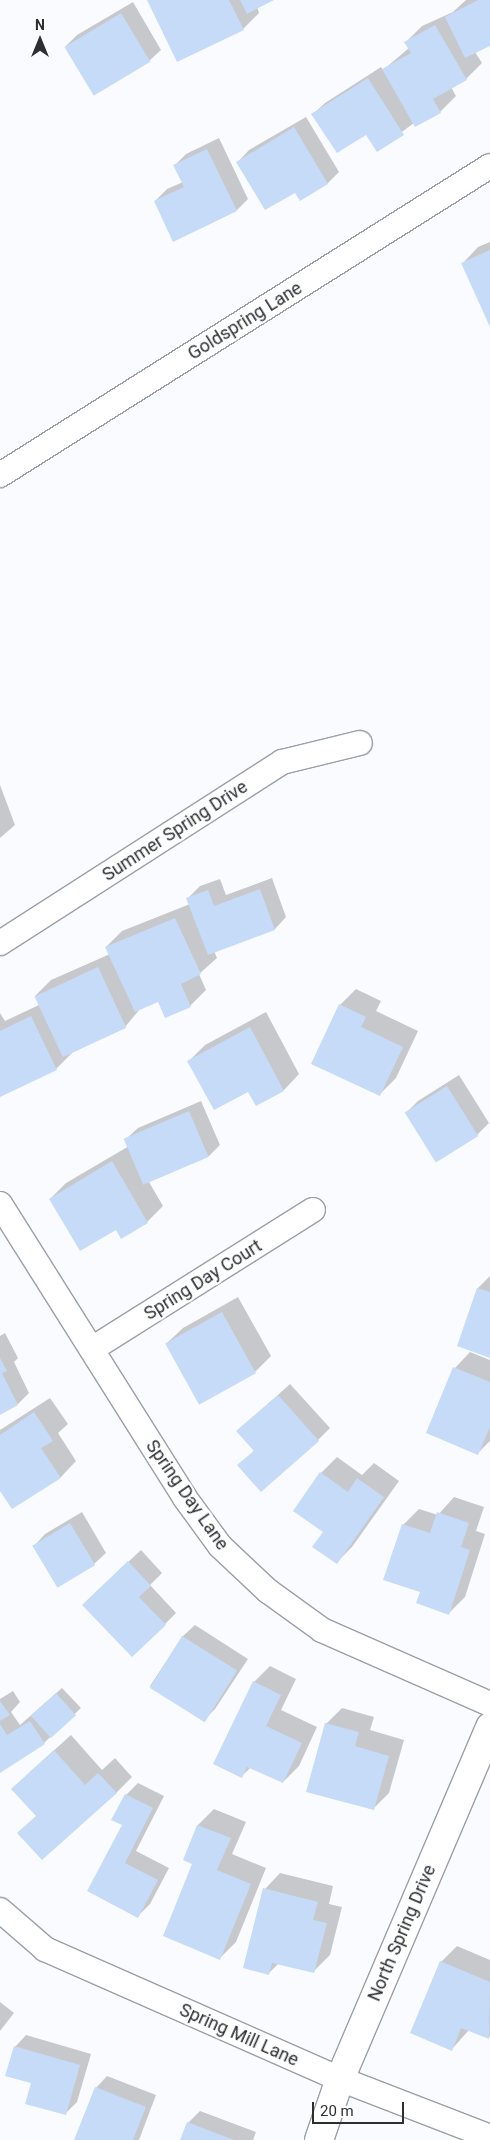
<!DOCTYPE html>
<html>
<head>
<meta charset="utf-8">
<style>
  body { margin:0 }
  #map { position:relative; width:490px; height:2140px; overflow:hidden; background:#f9fbff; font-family:Roboto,sans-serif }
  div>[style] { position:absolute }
  .shadow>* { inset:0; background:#0003 }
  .building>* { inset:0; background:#c5dbf7; transform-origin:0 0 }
  .roads { filter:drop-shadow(1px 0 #9ba0a8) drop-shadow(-1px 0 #9ba0a8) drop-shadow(0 1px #9ba0a8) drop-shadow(0 -1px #9ba0a8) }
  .minor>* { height:24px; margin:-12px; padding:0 12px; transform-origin:12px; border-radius:12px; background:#fff }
  .tertiary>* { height:28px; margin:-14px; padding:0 14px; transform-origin:14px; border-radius:14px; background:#fff }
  span { translate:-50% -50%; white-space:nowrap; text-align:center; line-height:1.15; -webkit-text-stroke:4.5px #fff; paint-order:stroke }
  .street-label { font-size:18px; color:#2c2f32 }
  .north { position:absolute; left:15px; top:15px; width:50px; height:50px; -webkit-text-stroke:4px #fff; paint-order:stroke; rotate:0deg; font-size:14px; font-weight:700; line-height:20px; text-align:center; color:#2c2f32 }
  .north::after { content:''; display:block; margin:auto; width:18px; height:22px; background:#2c2f32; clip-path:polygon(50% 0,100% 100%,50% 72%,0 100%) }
  .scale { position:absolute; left:312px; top:2102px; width:92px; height:22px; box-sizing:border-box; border:2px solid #2c2f32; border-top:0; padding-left:6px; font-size:15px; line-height:18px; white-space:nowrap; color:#2c2f32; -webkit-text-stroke:4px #fff; paint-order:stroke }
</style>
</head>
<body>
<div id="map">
  <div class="shadow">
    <i style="clip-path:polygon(148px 0,271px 0,257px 7px,259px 13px,243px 29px)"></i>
    <i style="clip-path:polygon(466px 0,490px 0,490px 44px,475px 52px,482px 63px,466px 79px,451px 87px,456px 96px,440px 112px,414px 123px,377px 150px,366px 133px,313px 114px,325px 103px,381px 67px,383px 70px,409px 48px,406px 42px,422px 26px,453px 12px)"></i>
    <i style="clip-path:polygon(133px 2px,161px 50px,149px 61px,65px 47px,77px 35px)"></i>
    <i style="clip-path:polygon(306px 117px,339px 172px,327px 184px,238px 162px,249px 150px)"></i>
    <i style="clip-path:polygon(219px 138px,248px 199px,237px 210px,155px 201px,167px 189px,183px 182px,175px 165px,186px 154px)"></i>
    <i style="clip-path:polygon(490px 242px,490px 324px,463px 263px,478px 247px)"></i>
    <i style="clip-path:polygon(0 785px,15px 825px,0 838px)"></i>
    <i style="clip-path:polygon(272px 878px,286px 917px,275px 929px,214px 951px,217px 958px,199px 974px,206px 990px,190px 1006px,158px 1000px,140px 1009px,125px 1027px,71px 1051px,72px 1053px,56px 1069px,0 1096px,0 1013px,5px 1021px,39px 1005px,35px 996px,51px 980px,110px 954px,106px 947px,122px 931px,190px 904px,188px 898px,200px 886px,220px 879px,226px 895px)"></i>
    <i style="clip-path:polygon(356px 989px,381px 1001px,376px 1011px,418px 1031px,396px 1078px,380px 1094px,340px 1005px)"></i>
    <i style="clip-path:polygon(266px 1012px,299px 1074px,284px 1090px,256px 1104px,249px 1090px,189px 1061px,205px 1045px)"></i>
    <i style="clip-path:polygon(459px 1075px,489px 1123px,477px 1135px,406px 1113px,418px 1101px)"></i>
    <i style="clip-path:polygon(201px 1101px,220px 1145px,209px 1156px,149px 1182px,163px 1206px,147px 1222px,121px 1237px,116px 1228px,50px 1199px,66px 1183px,129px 1146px,126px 1139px,138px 1128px)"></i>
    <i style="clip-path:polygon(490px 1276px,490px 1356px,478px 1288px)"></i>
    <i style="clip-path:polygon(238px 1297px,271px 1356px,255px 1372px,167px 1343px,183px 1328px)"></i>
    <i style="clip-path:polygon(5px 1333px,18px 1358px,14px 1362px,29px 1393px,18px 1404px,0 1414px,0 1336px)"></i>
    <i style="clip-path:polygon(470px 1352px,490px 1360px,490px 1441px,478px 1453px,455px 1368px)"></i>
    <i style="clip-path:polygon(290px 1384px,330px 1428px,318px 1440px,239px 1466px,255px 1450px,250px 1420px)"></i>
    <i style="clip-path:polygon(50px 1398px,68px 1424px,58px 1433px,76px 1461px,61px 1477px,13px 1508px,0 1489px,0 1430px)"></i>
    <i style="clip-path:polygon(337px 1457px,362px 1475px,374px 1463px,399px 1481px,352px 1547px,336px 1563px,325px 1531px,321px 1473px)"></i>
    <i style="clip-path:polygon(454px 1497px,484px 1507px,476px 1531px,485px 1534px,465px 1597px,449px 1613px,421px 1591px,403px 1525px,419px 1509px,438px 1515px)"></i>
    <i style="clip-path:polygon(82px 1512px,106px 1553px,94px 1564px,34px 1546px,45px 1534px)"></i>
    <i style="clip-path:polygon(141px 1550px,162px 1573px,150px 1585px,176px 1613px,165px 1624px,95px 1593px)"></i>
    <i style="clip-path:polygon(195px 1625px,248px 1659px,215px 1709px,203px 1721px,150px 1686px,183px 1636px)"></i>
    <i style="clip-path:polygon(270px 1666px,296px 1679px,281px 1710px,317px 1727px,299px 1766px,283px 1782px,251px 1767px,242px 1776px,254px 1682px)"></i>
    <i style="clip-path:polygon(62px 1688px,81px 1708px,44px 1743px,0 1772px,0 1699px,13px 1691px,20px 1702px,11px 1712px,20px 1725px)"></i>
    <i style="clip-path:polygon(342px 1708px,374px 1717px,370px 1730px,404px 1740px,389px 1793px,373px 1809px,326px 1724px)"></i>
    <i style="clip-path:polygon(71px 1735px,102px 1770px,115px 1758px,132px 1777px,116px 1793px,37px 1815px,29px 1773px)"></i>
    <i style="clip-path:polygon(138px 1783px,164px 1796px,136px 1851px,169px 1868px,150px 1904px,138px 1916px,89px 1891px,123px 1824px,126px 1795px)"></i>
    <i style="clip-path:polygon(214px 1809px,246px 1822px,232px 1854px,266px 1868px,236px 1942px,220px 1958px,194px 1863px,185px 1860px,198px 1825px)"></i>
    <i style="clip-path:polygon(280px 1873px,333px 1886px,329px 1904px,342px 1907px,330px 1955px,314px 1971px,279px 1963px,269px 1973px,265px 1889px)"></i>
    <i style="clip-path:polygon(457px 1946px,490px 1960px,490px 2037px,469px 2030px,452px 2049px,441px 1962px)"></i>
    <i style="clip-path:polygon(0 2002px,14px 2013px,0 2031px)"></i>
    <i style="clip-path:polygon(26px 2035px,91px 2054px,77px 2102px,65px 2114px,15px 2047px)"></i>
    <i style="clip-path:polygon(107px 2076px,156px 2095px,139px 2140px,78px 2140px,96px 2088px)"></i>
    <i style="clip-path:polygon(200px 2111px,256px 2132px,253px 2140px,181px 2140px,188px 2123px)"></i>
  </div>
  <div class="building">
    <i style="clip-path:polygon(147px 0,229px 0,244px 30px,177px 62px)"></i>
    <i style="clip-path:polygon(240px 0,274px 0,247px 14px)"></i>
    <i style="clip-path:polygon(478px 0,490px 0,490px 46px,465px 58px,445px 17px)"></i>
    <i style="left:121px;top:13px;width:57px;height:66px;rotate:59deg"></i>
    <i style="clip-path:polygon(435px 25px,467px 80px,433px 99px,441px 113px,415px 127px,382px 69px,411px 53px,404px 42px)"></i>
    <i style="clip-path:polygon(368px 78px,404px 135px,377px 152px,366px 135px,337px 153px,311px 114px)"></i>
    <i style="clip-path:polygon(294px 127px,328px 184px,300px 201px,295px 193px,265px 210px,236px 162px)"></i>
    <i style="clip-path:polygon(207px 149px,237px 211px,173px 242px,154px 201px,184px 187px,173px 165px)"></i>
    <i style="clip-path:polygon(490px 250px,490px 327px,461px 263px)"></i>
    <i style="clip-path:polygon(260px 889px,275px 930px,208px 955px,186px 898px,208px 890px,214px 906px)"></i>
    <i style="clip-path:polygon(175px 918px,201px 974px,181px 984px,191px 1007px,165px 1018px,158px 1002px,135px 1012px,105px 947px)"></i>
    <i style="left:98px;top:967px;width:67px;height:70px;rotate:65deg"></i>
    <i style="clip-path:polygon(339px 1004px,366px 1017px,361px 1027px,403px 1047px,380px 1096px,311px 1064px)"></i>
    <i style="clip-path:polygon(31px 1016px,57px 1070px,0 1097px,0 1031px)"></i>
    <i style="clip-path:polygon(250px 1027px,284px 1091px,256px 1106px,248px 1092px,214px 1110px,187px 1061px)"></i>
    <i style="left:447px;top:1086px;width:59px;height:50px;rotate:58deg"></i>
    <i style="left:189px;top:1111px;width:50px;height:71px;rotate:67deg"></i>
    <i style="clip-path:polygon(112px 1161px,148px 1223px,121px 1239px,116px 1230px,80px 1251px,49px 1199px)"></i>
    <i style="clip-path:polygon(477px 1288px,490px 1292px,490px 1358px,457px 1346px)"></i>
    <i style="left:222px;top:1312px;width:70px;height:65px;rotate:61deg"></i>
    <i style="clip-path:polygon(0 1358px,7px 1371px,2px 1373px,18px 1405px,0 1415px)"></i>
    <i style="clip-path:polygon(453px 1367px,490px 1382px,490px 1427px,478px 1455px,426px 1433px)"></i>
    <i style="clip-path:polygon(278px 1395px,319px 1441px,261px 1492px,237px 1465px,254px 1451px,236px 1431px)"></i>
    <i style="clip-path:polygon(34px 1412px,53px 1441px,41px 1448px,61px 1478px,12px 1509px,0 1491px,0 1435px)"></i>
    <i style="clip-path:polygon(320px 1472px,348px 1492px,357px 1478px,384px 1497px,337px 1564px,312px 1547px,323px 1532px,293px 1511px)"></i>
    <i style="clip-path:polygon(437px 1512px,469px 1523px,461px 1547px,470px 1550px,449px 1615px,416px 1603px,420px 1592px,383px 1580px,402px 1524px,430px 1533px)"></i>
    <i style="left:70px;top:1523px;width:49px;height:44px;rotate:59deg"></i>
    <i style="clip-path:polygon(128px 1561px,151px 1586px,139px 1597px,166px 1625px,132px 1657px,82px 1605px)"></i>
    <i style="left:182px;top:1636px;width:65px;height:61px;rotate:32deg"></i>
    <i style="clip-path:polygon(253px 1681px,281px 1695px,266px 1726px,302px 1743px,283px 1783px,247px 1767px,242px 1778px,213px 1764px)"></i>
    <i style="left:56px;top:1693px;width:30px;height:34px;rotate:48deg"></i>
    <i style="clip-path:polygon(0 1701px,10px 1715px,0 1721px)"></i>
    <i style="clip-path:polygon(30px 1721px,45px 1744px,0 1773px,0 1724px,7px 1735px)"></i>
    <i style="clip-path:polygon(325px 1723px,359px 1732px,355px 1746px,389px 1756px,374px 1810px,306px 1792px)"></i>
    <i style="clip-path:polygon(54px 1750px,85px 1785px,98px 1773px,117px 1793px,42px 1860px,17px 1833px,36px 1816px,11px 1789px)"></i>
    <i style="clip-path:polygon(125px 1794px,153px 1808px,125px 1863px,158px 1880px,138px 1918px,87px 1891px,122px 1825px,111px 1820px)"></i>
    <i style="clip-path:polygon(197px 1825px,231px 1838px,217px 1870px,251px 1884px,220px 1960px,163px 1936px,192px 1864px,183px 1860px)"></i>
    <i style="clip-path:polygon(263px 1888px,318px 1902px,313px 1920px,327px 1923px,314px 1973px,272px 1963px,269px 1975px,243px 1968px)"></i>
    <i style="clip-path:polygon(440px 1961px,490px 1982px,489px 2039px,461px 2028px,452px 2051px,410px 2033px)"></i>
    <i style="clip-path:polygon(14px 2046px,80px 2065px,66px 2115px,25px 2104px,31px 2083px,5px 2076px)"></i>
    <i style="clip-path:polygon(95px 2087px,146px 2107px,133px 2140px,74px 2140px)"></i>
    <i style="clip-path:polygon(187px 2122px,234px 2140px,180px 2140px)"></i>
  </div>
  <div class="roads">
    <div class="minor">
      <i style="left:0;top:475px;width:579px;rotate:-32.24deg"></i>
      <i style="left:0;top:943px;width:335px;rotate:-32.7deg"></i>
      <i style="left:282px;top:762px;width:80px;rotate:-13.7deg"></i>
      <i style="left:0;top:1204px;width:347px;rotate:57.8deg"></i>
      <i style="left:185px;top:1498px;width:59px;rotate:53.9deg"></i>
      <i style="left:220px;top:1546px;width:66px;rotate:43.2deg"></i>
      <i style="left:268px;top:1591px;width:67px;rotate:35.8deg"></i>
      <i style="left:322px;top:1630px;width:184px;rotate:23.8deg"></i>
      <i style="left:92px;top:1349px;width:261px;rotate:-32.2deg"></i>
      <i style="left:0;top:1910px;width:60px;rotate:40.9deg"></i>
      <i style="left:45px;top:1949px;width:322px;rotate:23.8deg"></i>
      <i style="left:340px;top:2079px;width:161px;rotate:21.1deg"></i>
    </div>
    <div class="tertiary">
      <i style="left:319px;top:2140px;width:65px;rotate:-71deg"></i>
      <i style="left:340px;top:2079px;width:383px;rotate:-66.9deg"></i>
    </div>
  </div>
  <div class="street-label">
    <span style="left:245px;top:321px;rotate:-32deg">Goldspring Lane</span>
    <span style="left:175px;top:831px;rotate:-33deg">Summer Spring Drive</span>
    <span style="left:203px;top:1280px;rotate:-32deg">Spring Day Court</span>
    <span style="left:187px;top:1495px;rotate:55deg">Spring Day Lane</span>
    <span style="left:402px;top:1933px;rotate:-67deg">North Spring Drive</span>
    <span style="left:239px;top:2035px;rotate:24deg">Spring Mill Lane</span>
  </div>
  <div class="north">N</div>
  <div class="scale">20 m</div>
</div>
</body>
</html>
